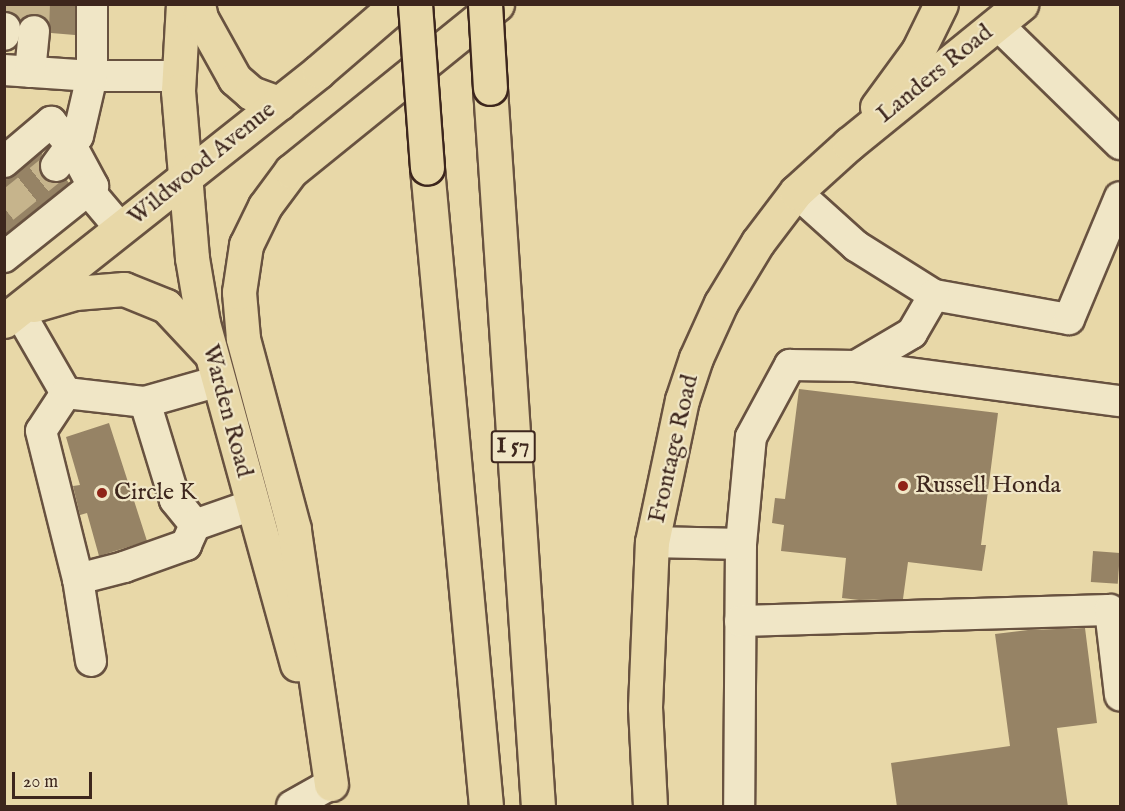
<!DOCTYPE html>
<html>
<head>
<meta charset="utf-8">
<style>
  body { margin:0 }
  #map { position:relative; width:1125px; height:811px; overflow:hidden; background:#e8d8a8; font-family:"IM FELL English",serif }
  div>[style] { position:absolute }
  .building>* { inset:0; background:#968365; transform-origin:0 0 }
  .minor-tunnel>* { height:30px; margin-top:-15px; transform-origin:0; background:repeating-linear-gradient(90deg,#c6b48c 0 30px,transparent 0 45px) }
  .roads { filter:drop-shadow(2px 0 #685240) drop-shadow(-2px 0 #685240) drop-shadow(0 2px #685240) drop-shadow(0 -2px #685240) }
  .minor>* { height:30px; margin:-15px; padding:0 15px; transform-origin:15px; border-radius:15px; background:#f0e6c6 }
  .major>* { height:33px; margin:-16.5px; padding:0 16.5px; transform-origin:16.5px; border-radius:16.5px; background:#e8d8a8 }
  .highway>* { height:33px; margin:-16.5px; padding:0 16.5px; transform-origin:16.5px; border-radius:16.5px; background:#e8d8a8 }
  .bridges { filter:drop-shadow(2px 0 #3d261d) drop-shadow(-2px 0 #3d261d) drop-shadow(0 2px #3d261d) drop-shadow(0 -2px #3d261d) }
  .highway-bridge>* { height:33px; margin:-16.5px; padding:0 16.5px; transform-origin:16.5px; border-radius:16.5px; background:#e8d8a8 }
  .dots>* { width:16px; height:16px; translate:-50% -50%; box-sizing:border-box; border:3px solid #f0e6c6; border-radius:50% }
  span { translate:-50% -50%; white-space:nowrap; text-align:center; line-height:1.15; -webkit-text-stroke:4.5px #f0e6c6; paint-order:stroke }
  .shield-label span { padding:2px 4px; background:#f0e6c6; border:2px solid; border-radius:4px; -webkit-text-stroke-width:0 }
  .shield-label { font-size:22px; color:#3d261d; font-weight:700 }
  .street-label { font-size:24px; color:#3d261d }
  .poi-label { font-size:24px; color:#3d261d }
  .left { translate:0 -50%; text-align:left }
  .frame { position:absolute; inset:0; border:6px solid #3d261d; pointer-events:none }
  .scale { position:absolute; left:12px; top:772px; width:80px; height:27px; box-sizing:border-box; border:3px solid #3d261d; border-top:0; padding-left:8px; font-size:18px; line-height:21px; white-space:nowrap; color:#3d261d; -webkit-text-stroke:4px #f0e6c6; paint-order:stroke }
</style>
</head>
<body>
<div id="map">
  <div class="building">
    <i style="clip-path:polygon(4px 4px,75px 6px,75px 35px,51px 33px,49px 23px,36px 14px,27px 15px,20px 21px,15px 14px,4px 11px)"></i>
    <i style="clip-path:polygon(43px 151px,39px 165px,45px 180px,55px 183px,66px 179px,69px 183px,4px 235px,4px 179px,15px 175px)"></i>
    <i style="clip-path:polygon(799px 389px,998px 413px,981px 545px,986px 545px,982px 571px,908px 562px,903px 599px,859px 600px,842px 598px,846px 558px,781px 551px,784px 525px,772px 523px,775px 498px,785px 499px)"></i>
    <i style="clip-path:polygon(109px 423px,147px 541px,99px 556px,87px 513px,80px 515px,73px 486px,80px 485px,66px 437px)"></i>
    <i style="left:1093px;top:551px;width:27px;height:31px;rotate:4deg"></i>
    <i style="clip-path:polygon(1085px 628px,1097px 723px,1057px 728px,1068px 807px,897px 807px,891px 763px,1010px 746px,995px 634px,1028px 630px)"></i>
  </div>
  <div class="minor-tunnel">
    <i style="left:5px;top:28px;width:24px;rotate:-83deg"></i>
    <i style="left:34px;top:31px;width:27px;rotate:-88deg"></i>
    <i style="left:4px;top:208px;width:67px;rotate:-38.9deg"></i>
  </div>
  <div class="roads">
    <div class="minor">
      <i style="left:997px;top:24px;width:172px;rotate:44.3deg"></i>
      <i style="left:4px;top:35px;width:7px;rotate:-82deg"></i>
      <i style="left:4px;top:70px;width:88px;rotate:3.9deg"></i>
      <i style="left:92px;top:76px;width:87px"></i>
      <i style="left:30px;top:72px;width:41px;rotate:-84.4deg"></i>
      <i style="left:4px;top:162px;width:62px;rotate:-40.4deg"></i>
      <i style="left:51px;top:122px;width:30px;rotate:49deg"></i>
      <i style="left:71px;top:145px;width:47px;rotate:61.8deg"></i>
      <i style="left:93px;top:186px;width:114px;rotate:141.4deg"></i>
      <i style="left:56px;top:166px;width:37px;rotate:-54deg"></i>
      <i style="left:78px;top:136px;width:62px;rotate:-76.9deg"></i>
      <i style="left:92px;top:76px;width:72px;rotate:-90deg"></i>
      <i style="left:88px;top:190px;width:51px;rotate:49.8deg"></i>
      <i style="left:796px;top:192px;width:81px;rotate:42deg"></i>
      <i style="left:856px;top:246px;width:92px;rotate:32.1deg"></i>
      <i style="left:934px;top:295px;width:137px;rotate:10.1deg"></i>
      <i style="left:1069px;top:319px;width:132px;rotate:-67.3deg"></i>
      <i style="left:18px;top:310px;width:96px;rotate:60deg"></i>
      <i style="left:66px;top:393px;width:45px;rotate:123.3deg"></i>
      <i style="left:41px;top:431px;width:153px;rotate:76deg"></i>
      <i style="left:78px;top:579px;width:83px;rotate:81deg"></i>
      <i style="left:856px;top:366px;width:266px;rotate:7.6deg"></i>
      <i style="left:66px;top:393px;width:80px;rotate:6.5deg"></i>
      <i style="left:145px;top:402px;width:77px;rotate:-15.8deg"></i>
      <i style="left:145px;top:402px;width:102px;rotate:73deg"></i>
      <i style="left:175px;top:500px;width:32px;rotate:51deg"></i>
      <i style="left:195px;top:525px;width:60px;rotate:-19.3deg"></i>
      <i style="left:652px;top:542px;width:89px;rotate:1.3deg"></i>
      <i style="left:741px;top:544px;width:262px;rotate:90.4deg"></i>
      <i style="left:741px;top:544px;width:107px;rotate:-84.7deg"></i>
      <i style="left:751px;top:437px;width:82px;rotate:-61.6deg"></i>
      <i style="left:790px;top:365px;width:66px;rotate:0.9deg"></i>
      <i style="left:856px;top:366px;width:65px;rotate:-30.5deg"></i>
      <i style="left:912px;top:333px;width:44px;rotate:-59.9deg"></i>
      <i style="left:78px;top:579px;width:48px;rotate:-14.6deg"></i>
      <i style="left:124px;top:567px;width:66px;rotate:-19.5deg"></i>
      <i style="left:186px;top:545px;width:22px;rotate:-66deg"></i>
      <i style="left:740px;top:621px;width:370px;rotate:-1.7deg"></i>
      <i style="left:1110px;top:610px;width:86px;rotate:83.3deg"></i>
      <i style="left:292px;top:806px;width:45px;rotate:-29.4deg"></i>
    </div>
    <div class="major">
      <i style="left:183px;top:4px;width:87px;rotate:93.3deg"></i>
      <i style="left:178px;top:91px;width:168px;rotate:85.2deg"></i>
      <i style="left:192px;top:258px;width:66px;rotate:80.4deg"></i>
      <i style="left:203px;top:323px;width:354px;rotate:74.6deg"></i>
      <i style="left:198px;top:4px;width:14px;rotate:78deg"></i>
      <i style="left:201px;top:18px;width:70px;rotate:60.9deg"></i>
      <i style="left:235px;top:79px;width:21px;rotate:41deg"></i>
      <i style="left:251px;top:93px;width:30px;rotate:20deg"></i>
      <i style="left:877px;top:107px;width:69px;rotate:-53.8deg"></i>
      <i style="left:918px;top:51px;width:52px;rotate:-63.9deg"></i>
      <i style="left:34px;top:305px;width:43px;rotate:-16.3deg"></i>
      <i style="left:75px;top:293px;width:49px;rotate:-4.7deg"></i>
      <i style="left:124px;top:289px;width:45px;rotate:22deg"></i>
      <i style="left:166px;top:306px;width:63px;rotate:46.9deg"></i>
      <i style="left:4px;top:321px;width:402px;rotate:-38.4deg"></i>
      <i style="left:319px;top:71px;width:103px;rotate:-40.7deg"></i>
      <i style="left:331px;top:784px;width:258px;rotate:-98.3deg"></i>
      <i style="left:294px;top:529px;width:198px;rotate:-105deg"></i>
      <i style="left:243px;top:338px;width:46px;rotate:-95deg"></i>
      <i style="left:239px;top:292px;width:48px;rotate:-81.5deg"></i>
      <i style="left:246px;top:245px;width:43px;rotate:-64deg"></i>
      <i style="left:265px;top:206px;width:44px;rotate:-53.4deg"></i>
      <i style="left:291px;top:171px;width:265px;rotate:-39deg"></i>
      <i style="left:650px;top:806px;width:99px;rotate:-92.9deg"></i>
      <i style="left:645px;top:707px;width:165px;rotate:-87.6deg"></i>
      <i style="left:652px;top:542px;width:145px;rotate:-78.1deg"></i>
      <i style="left:682px;top:400px;width:44px;rotate:-71.6deg"></i>
      <i style="left:696px;top:358px;width:60px;rotate:-65.6deg"></i>
      <i style="left:721px;top:303px;width:71px;rotate:-58.8deg"></i>
      <i style="left:758px;top:242px;width:63px;rotate:-52.8deg"></i>
      <i style="left:796px;top:192px;width:72px;rotate:-42.2deg"></i>
      <i style="left:849px;top:144px;width:222px;rotate:-39.1deg"></i>
    </div>
    <div class="highway">
      <i style="left:490px;top:88px;width:720px;rotate:86.18deg"></i>
      <i style="left:427px;top:168px;width:641px;rotate:84.72deg"></i>
    </div>
  </div>
  <div class="bridges">
    <div class="highway-bridge">
      <i style="left:415px;top:4px;width:164px;rotate:85.8deg"></i>
      <i style="left:485px;top:4px;width:84px;rotate:86.6deg"></i>
    </div>
  </div>
  <div class="dots">
    <i style="left:903px;top:486px;background:#8f2418"></i>
    <i style="left:102px;top:493px;background:#8f2418"></i>
  </div>
  <div class="shield-label">
    <span style="left:513px;top:447px">I 57</span>
  </div>
  <div class="street-label">
    <span style="left:935px;top:74px;rotate:-39deg">Landers Road</span>
    <span style="left:202px;top:164px;rotate:-39deg">Wildwood Avenue</span>
    <span style="left:227px;top:411px;rotate:75deg">Warden Road</span>
    <span style="left:674px;top:449px;rotate:-77deg">Frontage Road</span>
  </div>
  <div class="poi-label">
    <span class="left" style="left:915px;top:486px">Russell Honda</span>
    <span class="left" style="left:114px;top:493px">Circle K</span>
  </div>
  <div class="frame"></div>
  <div class="scale">20 m</div>
</div>
</body>
</html>
